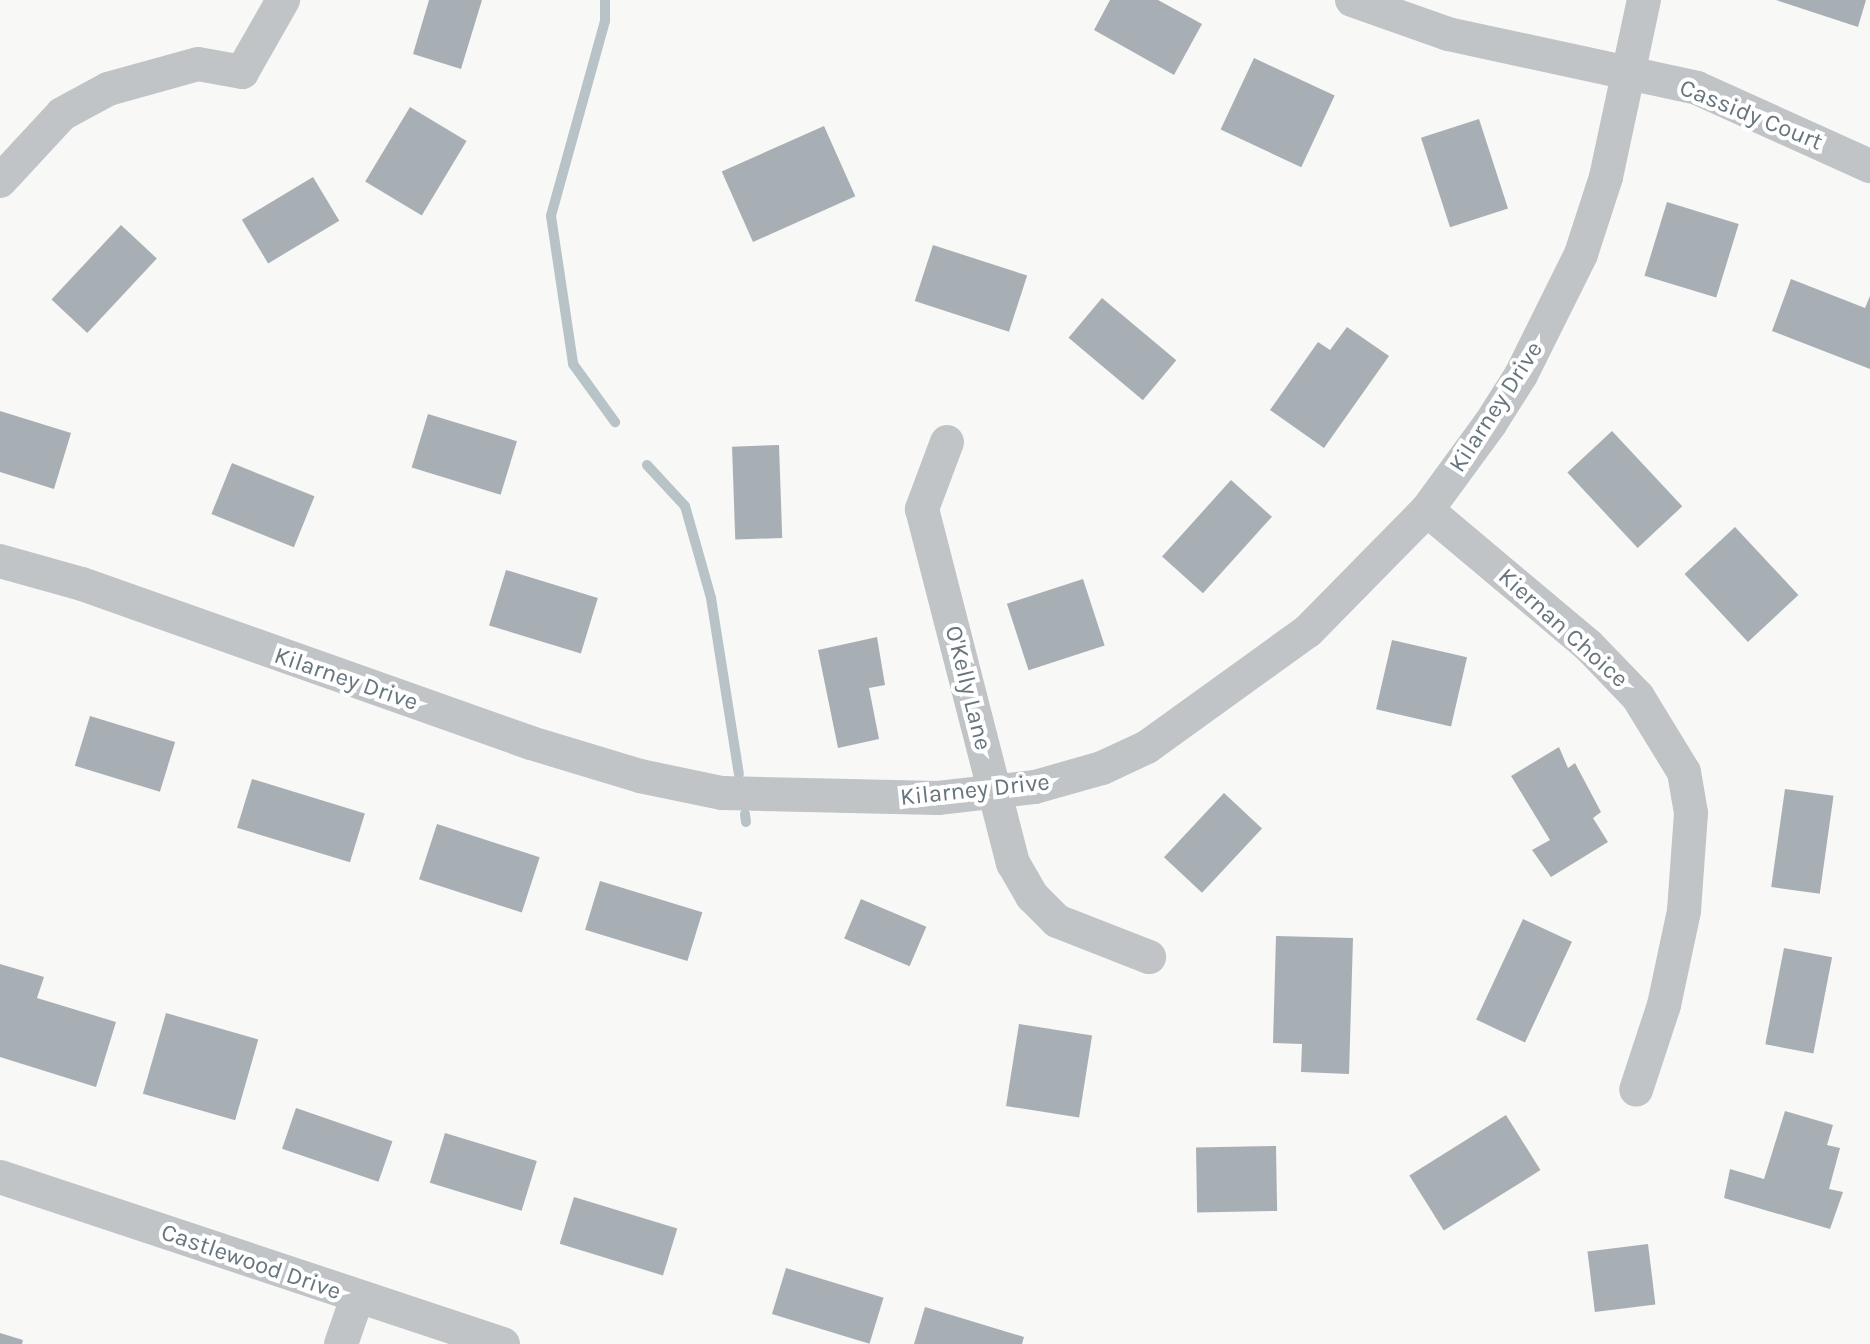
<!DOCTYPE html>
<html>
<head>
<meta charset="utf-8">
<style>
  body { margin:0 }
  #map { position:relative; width:1870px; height:1344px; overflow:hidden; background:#f8f8f6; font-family:Karla,sans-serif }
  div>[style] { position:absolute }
  .stream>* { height:10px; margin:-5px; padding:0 5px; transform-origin:5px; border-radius:5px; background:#b7c3c6 }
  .building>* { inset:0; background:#a8afb4; transform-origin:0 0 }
  .minor>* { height:34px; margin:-17px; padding:0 17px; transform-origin:17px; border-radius:17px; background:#c0c4c7 }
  span { translate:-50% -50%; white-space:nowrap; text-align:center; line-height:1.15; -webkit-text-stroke:8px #fff; paint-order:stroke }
  .street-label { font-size:24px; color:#66757e }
</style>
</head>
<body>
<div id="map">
  <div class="stream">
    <i style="left:605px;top:0;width:21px;rotate:90deg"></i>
    <i style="left:605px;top:21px;width:202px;rotate:105.5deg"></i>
    <i style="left:551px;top:216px;width:150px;rotate:81.5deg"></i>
    <i style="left:573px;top:364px;width:72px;rotate:54.1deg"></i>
    <i style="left:647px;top:465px;width:56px;rotate:47.2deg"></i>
    <i style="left:685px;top:506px;width:96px;rotate:74.2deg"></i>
    <i style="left:711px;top:598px;width:178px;rotate:81deg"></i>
    <i style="left:745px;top:814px;width:8px;rotate:83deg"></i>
  </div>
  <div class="building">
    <i style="clip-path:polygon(429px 0,482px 0,461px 69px,413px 54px)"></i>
    <i style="clip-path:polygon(1110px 0,1158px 0,1202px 24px,1174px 75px,1094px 30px)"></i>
    <i style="clip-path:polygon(1776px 0,1866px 0,1858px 27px)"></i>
    <i style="left:1254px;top:58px;width:89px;height:79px;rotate:25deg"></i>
    <i style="left:410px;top:107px;width:66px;height:87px;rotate:31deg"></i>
    <i style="left:1479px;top:119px;width:94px;height:61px;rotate:72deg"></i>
    <i style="left:824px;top:126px;width:77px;height:112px;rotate:66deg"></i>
    <i style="left:313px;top:177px;width:51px;height:83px;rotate:59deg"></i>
    <i style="left:1667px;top:202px;width:75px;height:77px;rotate:17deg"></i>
    <i style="left:121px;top:225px;width:49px;height:102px;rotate:43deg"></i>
    <i style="left:933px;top:245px;width:99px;height:59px;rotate:18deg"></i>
    <i style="clip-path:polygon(1791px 279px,1865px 308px,1870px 296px,1870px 369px,1772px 331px)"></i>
    <i style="left:1102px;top:298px;width:97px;height:52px;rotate:40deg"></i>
    <i style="clip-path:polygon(1347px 327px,1389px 356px,1324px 448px,1270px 410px,1318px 342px,1330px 350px)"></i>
    <i style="clip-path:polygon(0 411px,71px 433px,54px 489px,0 472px)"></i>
    <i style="left:428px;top:414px;width:93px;height:56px;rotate:17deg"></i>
    <i style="left:1612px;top:431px;width:103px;height:61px;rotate:47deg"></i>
    <i style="left:779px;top:445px;width:93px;height:47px;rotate:88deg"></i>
    <i style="left:232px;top:463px;width:89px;height:55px;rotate:22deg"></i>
    <i style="left:1231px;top:480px;width:55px;height:103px;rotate:42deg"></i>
    <i style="left:1735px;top:527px;width:93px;height:69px;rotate:47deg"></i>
    <i style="left:506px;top:570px;width:96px;height:58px;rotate:17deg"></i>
    <i style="left:1083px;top:579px;width:70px;height:80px;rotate:72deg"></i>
    <i style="clip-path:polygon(877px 637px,885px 685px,869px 688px,879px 739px,838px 748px,818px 650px)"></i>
    <i style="left:1392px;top:640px;width:77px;height:71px;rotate:13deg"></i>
    <i style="left:90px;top:716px;width:89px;height:52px;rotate:17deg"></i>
    <i style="clip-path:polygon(1559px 747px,1568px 768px,1575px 763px,1601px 812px,1593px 818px,1608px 842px,1551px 877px,1532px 850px,1550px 840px,1511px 776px)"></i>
    <i style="left:252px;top:779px;width:118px;height:51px;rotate:17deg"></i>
    <i style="left:1785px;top:789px;width:49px;height:99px;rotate:8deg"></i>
    <i style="left:1224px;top:793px;width:52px;height:88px;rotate:43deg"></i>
    <i style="left:437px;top:824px;width:108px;height:58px;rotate:18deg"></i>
    <i style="left:600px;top:881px;width:107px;height:51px;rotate:17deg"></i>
    <i style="left:861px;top:899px;width:71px;height:43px;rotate:23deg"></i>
    <i style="left:1523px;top:919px;width:54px;height:111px;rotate:25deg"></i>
    <i style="clip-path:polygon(1276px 936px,1353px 938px,1349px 1074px,1301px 1072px,1302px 1044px,1273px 1043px)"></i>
    <i style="left:1784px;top:948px;width:49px;height:98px;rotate:11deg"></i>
    <i style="clip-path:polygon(0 964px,44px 977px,37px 998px,116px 1022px,96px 1087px,0 1057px)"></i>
    <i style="left:166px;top:1013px;width:96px;height:84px;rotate:16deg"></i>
    <i style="left:1019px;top:1024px;width:74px;height:83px;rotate:9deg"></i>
    <i style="left:296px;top:1108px;width:102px;height:43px;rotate:19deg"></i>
    <i style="clip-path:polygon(1785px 1111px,1833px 1125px,1827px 1145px,1840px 1148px,1829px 1189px,1843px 1192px,1830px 1229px,1724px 1198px,1730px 1169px,1764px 1179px)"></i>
    <i style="left:1506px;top:1115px;width:65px;height:114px;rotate:58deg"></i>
    <i style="left:445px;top:1133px;width:96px;height:52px;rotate:17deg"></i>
    <i style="left:1276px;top:1146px;width:65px;height:80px;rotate:89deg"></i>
    <i style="left:574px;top:1197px;width:108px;height:49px;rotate:17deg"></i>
    <i style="left:1648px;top:1244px;width:61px;height:61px;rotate:83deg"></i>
    <i style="left:786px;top:1268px;width:102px;height:48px;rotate:17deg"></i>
    <i style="clip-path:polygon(925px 1307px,1024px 1337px,1022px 1344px,914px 1344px)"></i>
    <i style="clip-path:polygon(0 1333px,23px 1340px,22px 1344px,0 1344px)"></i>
  </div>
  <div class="minor">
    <i style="left:1352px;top:0;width:102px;rotate:19.5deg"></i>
    <i style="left:1448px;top:34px;width:255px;rotate:12.2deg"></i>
    <i style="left:1697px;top:88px;width:190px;rotate:24.3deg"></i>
    <i style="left:0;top:181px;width:91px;rotate:-47.2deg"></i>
    <i style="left:62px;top:114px;width:52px;rotate:-28.5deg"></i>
    <i style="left:108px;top:89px;width:93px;rotate:-15.5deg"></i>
    <i style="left:198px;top:64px;width:45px;rotate:10.3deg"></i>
    <i style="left:242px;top:72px;width:83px;rotate:-60.3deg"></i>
    <i style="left:947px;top:442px;width:72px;rotate:110.5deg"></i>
    <i style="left:922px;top:509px;width:366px;rotate:75.6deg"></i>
    <i style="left:1013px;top:863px;width:38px;rotate:60deg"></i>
    <i style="left:1032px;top:896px;width:35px;rotate:45deg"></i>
    <i style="left:1057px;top:921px;width:99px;rotate:21.4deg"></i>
    <i style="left:1427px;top:510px;width:210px;rotate:40deg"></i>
    <i style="left:1588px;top:645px;width:72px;rotate:46.1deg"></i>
    <i style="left:1638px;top:697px;width:88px;rotate:58.5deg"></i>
    <i style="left:1684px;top:772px;width:42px;rotate:80.3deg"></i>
    <i style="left:1691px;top:813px;width:98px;rotate:94.1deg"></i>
    <i style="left:1684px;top:911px;width:96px;rotate:102deg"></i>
    <i style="left:1664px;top:1005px;width:89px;rotate:108.2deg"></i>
    <i style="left:0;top:561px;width:85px;rotate:15.7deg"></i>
    <i style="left:82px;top:584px;width:476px;rotate:19.5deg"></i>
    <i style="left:531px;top:743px;width:114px;rotate:16.8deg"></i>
    <i style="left:640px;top:776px;width:84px;rotate:11.7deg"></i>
    <i style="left:722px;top:793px;width:216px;rotate:1.3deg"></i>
    <i style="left:938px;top:798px;width:98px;rotate:-6.5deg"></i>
    <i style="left:1035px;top:787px;width:70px;rotate:-15.8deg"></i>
    <i style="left:1102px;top:768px;width:50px;rotate:-25deg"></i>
    <i style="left:1147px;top:747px;width:198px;rotate:-35.8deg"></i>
    <i style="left:1308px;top:631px;width:170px;rotate:-45.5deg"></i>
    <i style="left:1427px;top:510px;width:107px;rotate:-53.8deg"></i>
    <i style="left:1490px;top:424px;width:58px;rotate:-57.7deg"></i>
    <i style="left:1521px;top:375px;width:135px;rotate:-63.6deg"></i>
    <i style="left:1581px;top:254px;width:81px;rotate:-72deg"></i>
    <i style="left:1606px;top:177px;width:181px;rotate:-77.9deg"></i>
    <i style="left:0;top:1177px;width:530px;rotate:18.37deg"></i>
    <i style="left:341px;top:1344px;width:49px;rotate:-70.8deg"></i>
  </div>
  <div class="street-label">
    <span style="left:1751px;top:115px;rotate:22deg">Cassidy Court</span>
    <span style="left:1496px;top:407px;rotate:-57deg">Kilarney Drive</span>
    <span style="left:1563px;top:628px;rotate:42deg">Kiernan Choice</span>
    <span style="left:346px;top:679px;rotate:19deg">Kilarney Drive</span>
    <span style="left:968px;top:688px;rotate:76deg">O'Kelly Lane</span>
    <span style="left:975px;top:790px;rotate:-6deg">Kilarney Drive</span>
    <span style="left:251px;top:1262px;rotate:19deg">Castlewood Drive</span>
  </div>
</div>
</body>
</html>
